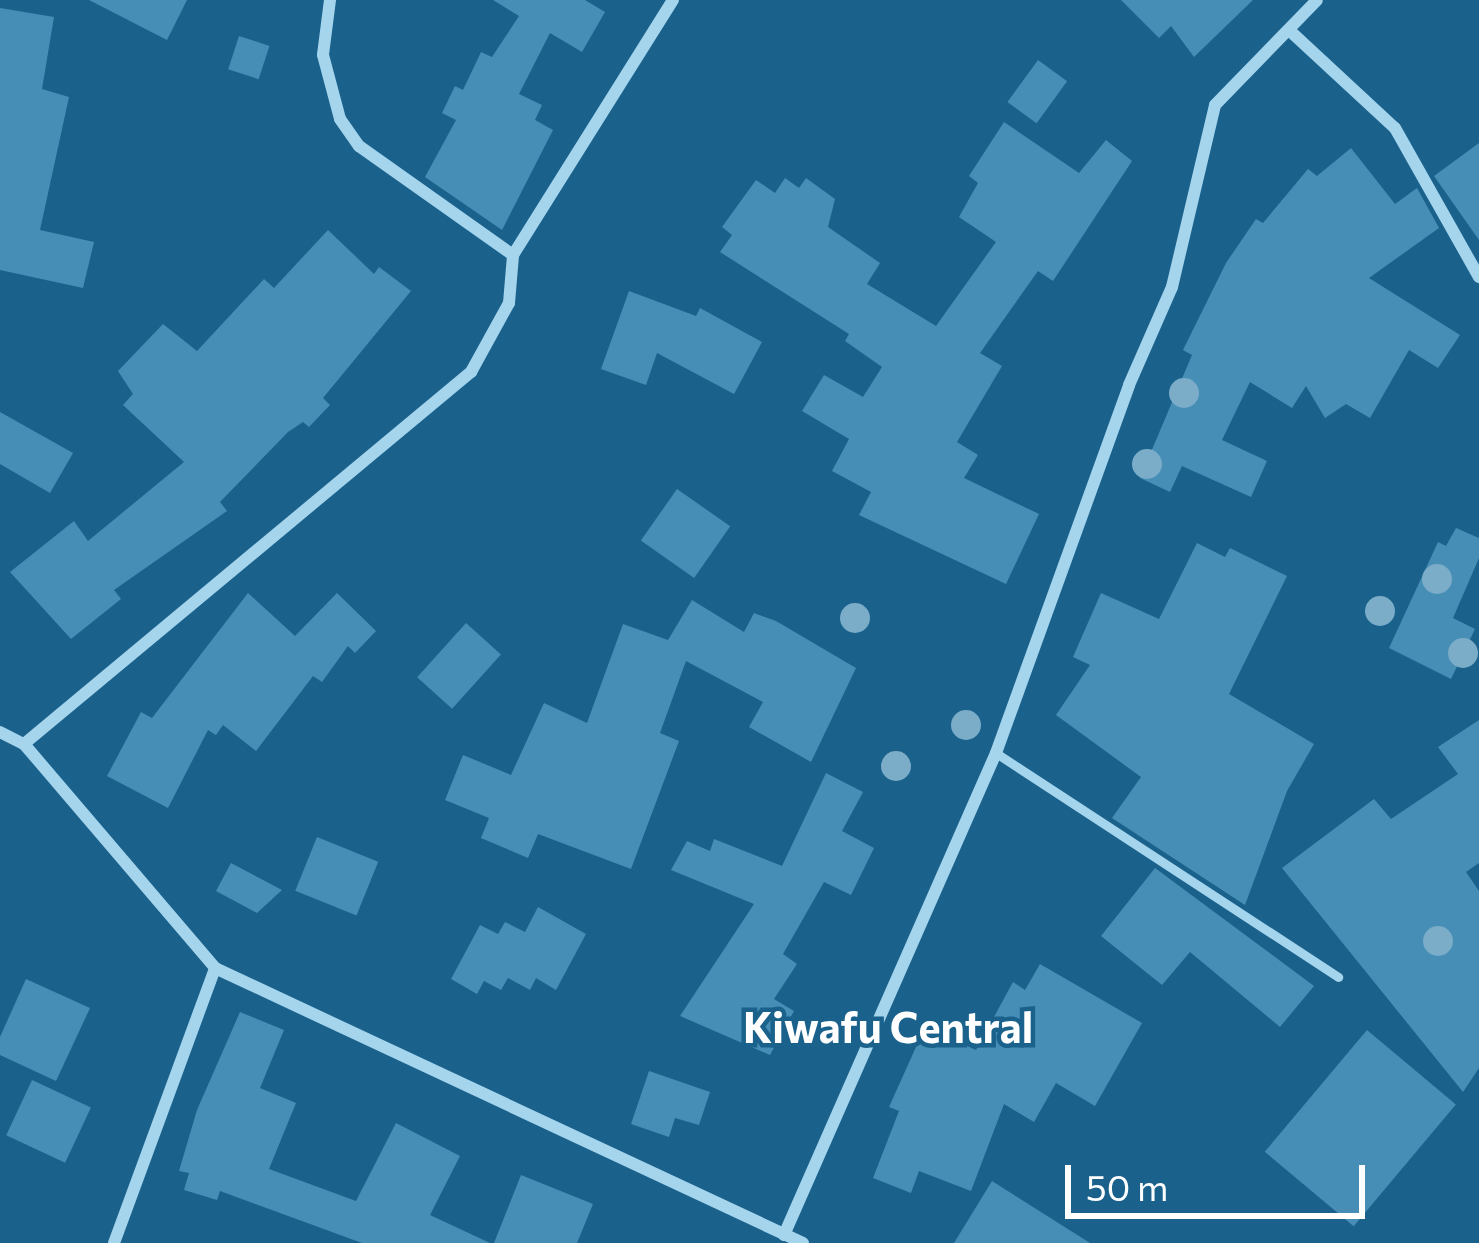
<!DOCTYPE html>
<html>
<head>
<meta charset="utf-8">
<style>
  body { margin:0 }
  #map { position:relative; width:1479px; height:1243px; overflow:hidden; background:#1a628c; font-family:Commissioner,sans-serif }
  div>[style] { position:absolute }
  .building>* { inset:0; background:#478eb6; transform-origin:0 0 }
  .lane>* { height:9px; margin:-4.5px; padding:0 4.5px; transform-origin:4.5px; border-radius:4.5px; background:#a5d4ed }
  .street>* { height:12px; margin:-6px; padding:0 6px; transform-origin:6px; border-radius:6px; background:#a5d4ed }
  .trees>* { width:30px; height:30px; margin:-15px; border-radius:50%; background:#7bacc8 }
  span { translate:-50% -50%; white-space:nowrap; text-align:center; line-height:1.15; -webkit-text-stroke:9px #1a628c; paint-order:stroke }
  .quarter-label { font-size:42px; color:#fff; font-weight:700 }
  .scale { position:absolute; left:1065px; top:1165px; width:300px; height:54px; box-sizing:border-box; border:6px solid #fff; border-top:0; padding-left:15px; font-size:36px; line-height:42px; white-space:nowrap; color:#fff; -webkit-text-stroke:9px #1a628c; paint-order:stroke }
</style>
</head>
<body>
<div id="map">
  <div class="building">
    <i style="clip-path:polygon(89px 0,187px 0,167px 40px)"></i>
    <i style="clip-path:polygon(493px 0,585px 0,605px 12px,582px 52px,550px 33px,519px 94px,542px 105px,535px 120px,553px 130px,502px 230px,425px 177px,456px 120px,442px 113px,455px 86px,463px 90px,481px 52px,492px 57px,519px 16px)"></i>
    <i style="clip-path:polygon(1121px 0,1253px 0,1194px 57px,1171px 26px,1159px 38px)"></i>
    <i style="clip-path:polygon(0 8px,54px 17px,42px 89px,69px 97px,40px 230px,94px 242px,83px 288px,0 270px)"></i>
    <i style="left:239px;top:36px;width:32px;height:35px;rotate:18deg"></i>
    <i style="left:1038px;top:60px;width:36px;height:52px;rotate:36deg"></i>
    <i style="clip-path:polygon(1004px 122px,1079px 173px,1106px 140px,1132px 161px,1053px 281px,1038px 271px,980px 353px,1002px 366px,957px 442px,978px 455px,964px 478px,1039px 514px,1006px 584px,859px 515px,871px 492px,832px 471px,849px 439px,802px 411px,824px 375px,863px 397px,882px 367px,845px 341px,849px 334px,720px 252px,732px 235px,722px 227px,756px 180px,775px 193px,785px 178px,799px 188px,806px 178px,835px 199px,828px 227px,880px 263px,867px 284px,936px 326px,996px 242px,959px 217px,978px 183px,969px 176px)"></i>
    <i style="clip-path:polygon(1479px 143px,1479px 240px,1434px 176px)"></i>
    <i style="clip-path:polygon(1351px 148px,1395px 204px,1417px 188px,1439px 228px,1369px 278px,1460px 335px,1438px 368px,1409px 350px,1370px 418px,1346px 404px,1325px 418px,1306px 386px,1292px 408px,1250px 382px,1222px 440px,1267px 461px,1251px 497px,1182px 466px,1170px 492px,1140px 478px,1192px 355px,1183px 350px,1226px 263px,1256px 219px,1263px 223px,1308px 169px,1317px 176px)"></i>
    <i style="clip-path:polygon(328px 230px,374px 274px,379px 267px,411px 291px,323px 398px,330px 405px,309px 427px,303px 422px,288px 432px,220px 502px,227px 511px,114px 590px,121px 599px,71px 639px,10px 572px,74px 521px,88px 541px,184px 462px,123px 405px,133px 394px,118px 371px,163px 324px,197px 351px,264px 279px,274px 288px)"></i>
    <i style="clip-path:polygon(629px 291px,696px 316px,700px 308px,762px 342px,734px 394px,657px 353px,646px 385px,601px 369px)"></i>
    <i style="clip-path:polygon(0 412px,73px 453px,50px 493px,0 464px)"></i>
    <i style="left:677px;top:489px;width:65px;height:63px;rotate:35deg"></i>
    <i style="clip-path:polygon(1456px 528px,1479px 538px,1479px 558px,1453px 618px,1475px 629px,1451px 679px,1389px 648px,1438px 542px,1446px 546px)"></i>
    <i style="clip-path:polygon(1197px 543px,1225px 557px,1230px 548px,1287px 576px,1229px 694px,1314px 744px,1287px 791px,1245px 905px,1112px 818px,1141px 777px,1056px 715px,1090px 665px,1073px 657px,1101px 593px,1159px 619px)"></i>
    <i style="clip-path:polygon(248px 593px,295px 636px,337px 593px,376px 631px,355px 653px,348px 646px,322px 682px,313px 676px,256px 751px,223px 725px,216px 735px,208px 730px,168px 808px,107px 776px,141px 712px,152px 718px)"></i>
    <i style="clip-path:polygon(692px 600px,744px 632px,754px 613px,776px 621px,856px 668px,811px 762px,749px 727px,763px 702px,686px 661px,660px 733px,679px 741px,631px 869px,538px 834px,528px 858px,481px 838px,489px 818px,445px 800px,463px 755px,511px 775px,544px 703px,587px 723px,623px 624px,668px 640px)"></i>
    <i style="left:466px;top:623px;width:47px;height:73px;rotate:42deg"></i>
    <i style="clip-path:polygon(1479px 720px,1479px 863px,1466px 872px,1479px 891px,1479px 1068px,1463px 1092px,1282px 868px,1374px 799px,1391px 819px,1458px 774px,1438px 747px)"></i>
    <i style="clip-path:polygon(826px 773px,863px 792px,842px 831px,874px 848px,851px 895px,824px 882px,783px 954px,797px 964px,774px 999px,794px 1011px,770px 1055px,680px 1016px,754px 904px,671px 870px,687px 841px,710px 851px,714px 839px,782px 866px)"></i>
    <i style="left:317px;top:837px;width:66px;height:58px;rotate:22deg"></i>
    <i style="clip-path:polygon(231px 863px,282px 890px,257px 913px,216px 891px)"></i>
    <i style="clip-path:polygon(1155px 868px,1314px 986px,1280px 1027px,1190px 952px,1162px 985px,1101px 936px)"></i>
    <i style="clip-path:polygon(538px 907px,586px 934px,556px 990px,536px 978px,530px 990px,508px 978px,501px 990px,484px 981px,477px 994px,451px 979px,480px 925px,498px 934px,505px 922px,525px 932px)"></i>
    <i style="clip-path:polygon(1040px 964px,1142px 1023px,1095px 1106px,1056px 1083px,1034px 1122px,1004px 1104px,971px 1191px,919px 1171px,911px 1193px,873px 1178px,899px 1111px,889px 1107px,925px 1027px,976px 1050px,1013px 982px,1025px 990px)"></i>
    <i style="clip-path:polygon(26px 979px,90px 1008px,56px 1081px,0 1055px,0 1037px)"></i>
    <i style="clip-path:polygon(240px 1012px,284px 1030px,260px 1088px,296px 1103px,269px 1169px,356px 1201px,396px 1123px,460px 1156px,430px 1215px,490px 1243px,362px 1243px,220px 1191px,217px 1200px,184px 1190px,189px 1173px,179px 1171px,197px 1110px)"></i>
    <i style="left:1367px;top:1030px;width:116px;height:159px;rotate:40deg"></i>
    <i style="clip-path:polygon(649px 1071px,710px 1092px,699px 1125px,675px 1118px,669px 1137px,631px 1124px)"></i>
    <i style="left:32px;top:1080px;width:65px;height:61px;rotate:25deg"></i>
    <i style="clip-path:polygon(521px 1175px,593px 1204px,577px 1243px,494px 1243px)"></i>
    <i style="clip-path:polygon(992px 1181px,1090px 1243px,954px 1243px)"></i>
  </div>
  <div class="lane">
    <i style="left:996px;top:753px;width:409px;rotate:33.2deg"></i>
  </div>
  <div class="street">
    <i style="left:330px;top:0;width:55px;rotate:97.3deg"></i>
    <i style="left:323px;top:55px;width:66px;rotate:75.1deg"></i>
    <i style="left:340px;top:119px;width:33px;rotate:55deg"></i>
    <i style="left:359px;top:146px;width:189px;rotate:35.3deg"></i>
    <i style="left:1289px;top:30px;width:144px;rotate:42.8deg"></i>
    <i style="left:1395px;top:128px;width:171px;rotate:60.6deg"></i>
    <i style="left:0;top:732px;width:27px;rotate:27deg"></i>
    <i style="left:24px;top:744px;width:294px;rotate:49.5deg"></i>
    <i style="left:215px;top:968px;width:649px;rotate:25.06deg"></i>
    <i style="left:24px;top:744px;width:582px;rotate:-39.77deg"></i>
    <i style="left:471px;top:372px;width:79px;rotate:-61.2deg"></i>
    <i style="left:509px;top:303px;width:48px;rotate:-85.2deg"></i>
    <i style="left:513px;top:255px;width:301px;rotate:-57.9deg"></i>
    <i style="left:784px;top:1235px;width:527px;rotate:-66.26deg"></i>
    <i style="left:996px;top:753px;width:391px;rotate:-70.1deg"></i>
    <i style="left:1129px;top:385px;width:107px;rotate:-66.3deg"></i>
    <i style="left:1172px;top:287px;width:187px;rotate:-76.7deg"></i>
    <i style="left:1215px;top:105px;width:146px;rotate:-45.8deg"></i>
    <i style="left:114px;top:1243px;width:293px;rotate:-69.8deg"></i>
  </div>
  <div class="trees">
    <i style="left:1184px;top:393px"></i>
    <i style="left:1147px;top:464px"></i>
    <i style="left:1437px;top:579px"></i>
    <i style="left:1380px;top:611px"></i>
    <i style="left:855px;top:618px"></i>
    <i style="left:1463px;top:653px"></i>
    <i style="left:966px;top:725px"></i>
    <i style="left:896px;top:766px"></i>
    <i style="left:1438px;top:941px"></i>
  </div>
  <div class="quarter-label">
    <span style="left:888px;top:1026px">Kiwafu Central</span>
  </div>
  <div class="scale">50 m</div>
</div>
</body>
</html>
